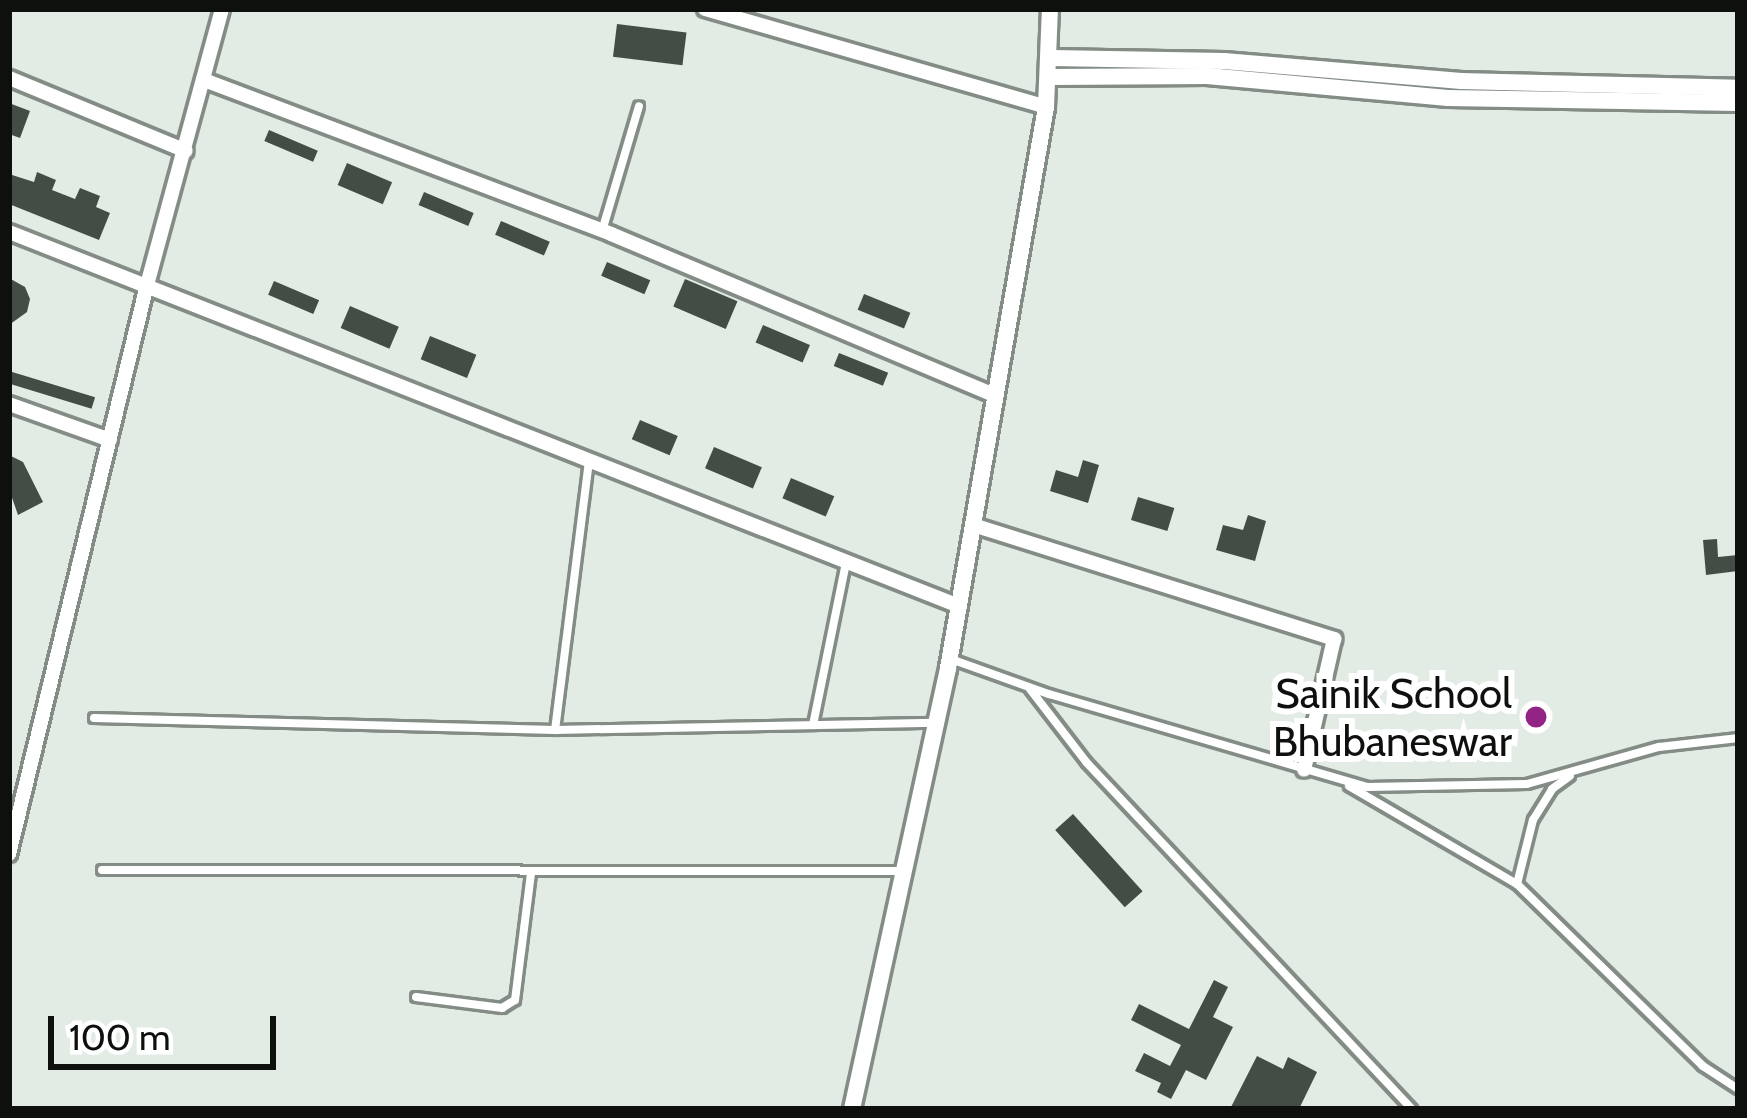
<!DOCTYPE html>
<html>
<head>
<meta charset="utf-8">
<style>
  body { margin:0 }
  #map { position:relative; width:1747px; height:1118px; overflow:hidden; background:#e2ece4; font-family:Cabin,sans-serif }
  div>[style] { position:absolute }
  .building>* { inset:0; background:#444c46; transform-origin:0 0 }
  .roads { filter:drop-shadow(3px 0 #838c85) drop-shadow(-3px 0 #838c85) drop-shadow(0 3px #838c85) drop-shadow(0 -3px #838c85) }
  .service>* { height:8px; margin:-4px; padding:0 4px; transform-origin:4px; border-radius:4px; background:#fff }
  .minor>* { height:14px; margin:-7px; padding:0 7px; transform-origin:7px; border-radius:7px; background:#fff }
  .tertiary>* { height:16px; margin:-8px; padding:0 8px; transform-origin:8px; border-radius:8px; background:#fff }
  .dots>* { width:33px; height:33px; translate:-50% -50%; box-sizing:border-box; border:6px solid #fff; border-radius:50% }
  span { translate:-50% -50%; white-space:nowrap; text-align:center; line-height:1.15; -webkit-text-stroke:12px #fff; paint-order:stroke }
  .poi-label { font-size:42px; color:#0d100d }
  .right { translate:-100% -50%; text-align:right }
  .frame { position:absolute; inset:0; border:12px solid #0d100d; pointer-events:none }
  .scale { position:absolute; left:48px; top:1016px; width:228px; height:54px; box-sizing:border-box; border:6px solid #0d100d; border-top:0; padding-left:15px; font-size:36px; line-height:42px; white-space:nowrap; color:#0d100d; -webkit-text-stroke:9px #fff; paint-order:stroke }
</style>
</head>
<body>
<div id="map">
  <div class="building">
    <i style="left:617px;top:24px;width:70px;height:33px;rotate:7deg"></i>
    <i style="clip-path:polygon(9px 103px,30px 111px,20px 138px,9px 134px)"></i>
    <i style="left:269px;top:130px;width:53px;height:12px;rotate:23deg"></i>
    <i style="left:347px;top:163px;width:49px;height:24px;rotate:23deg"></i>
    <i style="clip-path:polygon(37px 172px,56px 180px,52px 190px,75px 199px,80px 188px,100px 196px,96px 207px,110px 213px,99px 240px,9px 204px,9px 174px,34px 182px)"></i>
    <i style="left:424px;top:192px;width:54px;height:14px;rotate:23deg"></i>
    <i style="left:501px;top:221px;width:53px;height:15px;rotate:23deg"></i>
    <i style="left:607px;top:262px;width:47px;height:15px;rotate:23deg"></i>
    <i style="clip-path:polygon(9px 278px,25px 287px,30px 299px,27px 312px,9px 325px)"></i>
    <i style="left:685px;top:279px;width:57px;height:30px;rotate:23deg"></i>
    <i style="left:274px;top:281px;width:49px;height:15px;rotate:23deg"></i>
    <i style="left:864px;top:294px;width:50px;height:17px;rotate:22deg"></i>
    <i style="left:350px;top:306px;width:53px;height:24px;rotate:23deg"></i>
    <i style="left:763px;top:325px;width:51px;height:19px;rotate:23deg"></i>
    <i style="left:430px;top:336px;width:50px;height:25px;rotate:22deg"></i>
    <i style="left:839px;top:353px;width:53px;height:14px;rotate:22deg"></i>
    <i style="left:9px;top:371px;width:90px;height:12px;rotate:17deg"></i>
    <i style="left:640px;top:420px;width:41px;height:21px;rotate:23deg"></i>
    <i style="left:714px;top:447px;width:52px;height:23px;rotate:23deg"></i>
    <i style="clip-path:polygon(9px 455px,23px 462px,43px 502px,18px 515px,9px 489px)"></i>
    <i style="clip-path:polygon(1083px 460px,1099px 465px,1088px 503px,1050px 491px,1056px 470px,1078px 477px)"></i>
    <i style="left:791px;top:478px;width:47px;height:22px;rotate:23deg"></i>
    <i style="left:1138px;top:497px;width:38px;height:24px;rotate:17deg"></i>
    <i style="clip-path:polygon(1248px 515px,1266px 521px,1255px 561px,1216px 550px,1223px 525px,1243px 530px)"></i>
    <i style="clip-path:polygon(1717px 539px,1718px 557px,1738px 555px,1738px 571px,1706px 575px,1703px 540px)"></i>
    <i style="left:1073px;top:814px;width:104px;height:24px;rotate:48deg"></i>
    <i style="clip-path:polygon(1214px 980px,1228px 987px,1213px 1017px,1233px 1027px,1206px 1080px,1186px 1070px,1171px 1099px,1157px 1092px,1161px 1083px,1135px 1071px,1144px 1053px,1170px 1066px,1181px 1045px,1131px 1020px,1139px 1004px,1189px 1029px)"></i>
    <i style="clip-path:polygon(1257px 1056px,1283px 1069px,1288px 1057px,1317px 1072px,1299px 1109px,1230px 1109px)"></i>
  </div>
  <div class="roads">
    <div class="service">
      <i style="left:602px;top:231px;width:130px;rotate:-73.5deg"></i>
      <i style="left:951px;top:659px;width:104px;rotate:19.7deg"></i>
      <i style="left:1049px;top:694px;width:331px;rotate:16.3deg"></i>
      <i style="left:1367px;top:787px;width:160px;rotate:-1.1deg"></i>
      <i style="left:1527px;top:784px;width:137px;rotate:-15.7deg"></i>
      <i style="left:1659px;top:747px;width:80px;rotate:-6.5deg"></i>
      <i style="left:1030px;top:689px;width:93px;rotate:52.4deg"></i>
      <i style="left:1087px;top:763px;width:475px;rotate:46.8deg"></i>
      <i style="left:94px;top:718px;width:461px;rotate:1.5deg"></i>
      <i style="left:555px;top:730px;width:381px;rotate:-1.1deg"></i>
      <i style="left:813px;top:725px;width:165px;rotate:-78.5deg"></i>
      <i style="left:555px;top:730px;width:271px;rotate:-82.8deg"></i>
      <i style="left:1349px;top:786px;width:194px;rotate:30.3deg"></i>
      <i style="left:1517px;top:884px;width:260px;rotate:44.4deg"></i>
      <i style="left:1703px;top:1066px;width:42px;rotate:33.3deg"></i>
      <i style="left:102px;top:870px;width:802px;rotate:0.07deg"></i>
      <i style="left:1517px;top:884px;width:66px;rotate:-76deg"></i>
      <i style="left:1533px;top:820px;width:36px;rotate:-58deg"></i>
      <i style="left:1552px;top:789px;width:22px;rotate:-36deg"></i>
      <i style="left:416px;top:997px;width:87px;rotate:7.3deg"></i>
      <i style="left:502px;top:1008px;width:15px;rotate:-32deg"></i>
      <i style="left:515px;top:1000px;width:128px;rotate:-82.8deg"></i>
    </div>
    <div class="minor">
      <i style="left:705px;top:9px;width:355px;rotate:16deg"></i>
      <i style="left:9px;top:78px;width:191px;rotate:22.4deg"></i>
      <i style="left:204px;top:80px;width:435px;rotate:20.7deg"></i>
      <i style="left:611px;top:234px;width:418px;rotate:22.8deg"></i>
      <i style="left:9px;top:232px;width:1021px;rotate:21.49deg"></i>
      <i style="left:9px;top:404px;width:107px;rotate:19.6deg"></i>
      <i style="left:973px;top:525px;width:379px;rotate:17.5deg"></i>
      <i style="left:1334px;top:639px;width:134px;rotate:102.9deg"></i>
      <i style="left:9px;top:854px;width:585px;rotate:-76.37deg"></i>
      <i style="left:147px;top:285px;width:286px;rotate:-74.8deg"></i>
    </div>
    <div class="tertiary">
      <i style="left:1051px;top:58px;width:173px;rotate:1deg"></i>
      <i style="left:1224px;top:61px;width:238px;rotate:4.8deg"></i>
      <i style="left:1461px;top:81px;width:277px;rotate:1.4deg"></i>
      <i style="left:1049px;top:77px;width:158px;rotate:-0.4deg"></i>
      <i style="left:1207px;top:76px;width:242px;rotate:5.2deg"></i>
      <i style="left:1448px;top:98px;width:290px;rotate:1deg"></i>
      <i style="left:852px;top:1109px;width:451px;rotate:-77.7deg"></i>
      <i style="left:948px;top:668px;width:569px;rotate:-80.09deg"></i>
      <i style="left:1046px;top:107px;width:98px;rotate:-87.7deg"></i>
    </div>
  </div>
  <div class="dots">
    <i style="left:1536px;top:717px;background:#922486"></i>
  </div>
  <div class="poi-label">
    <span class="right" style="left:1512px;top:717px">Sainik School<br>Bhubaneswar</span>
  </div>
  <div class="frame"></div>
  <div class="scale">100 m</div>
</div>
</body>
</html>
